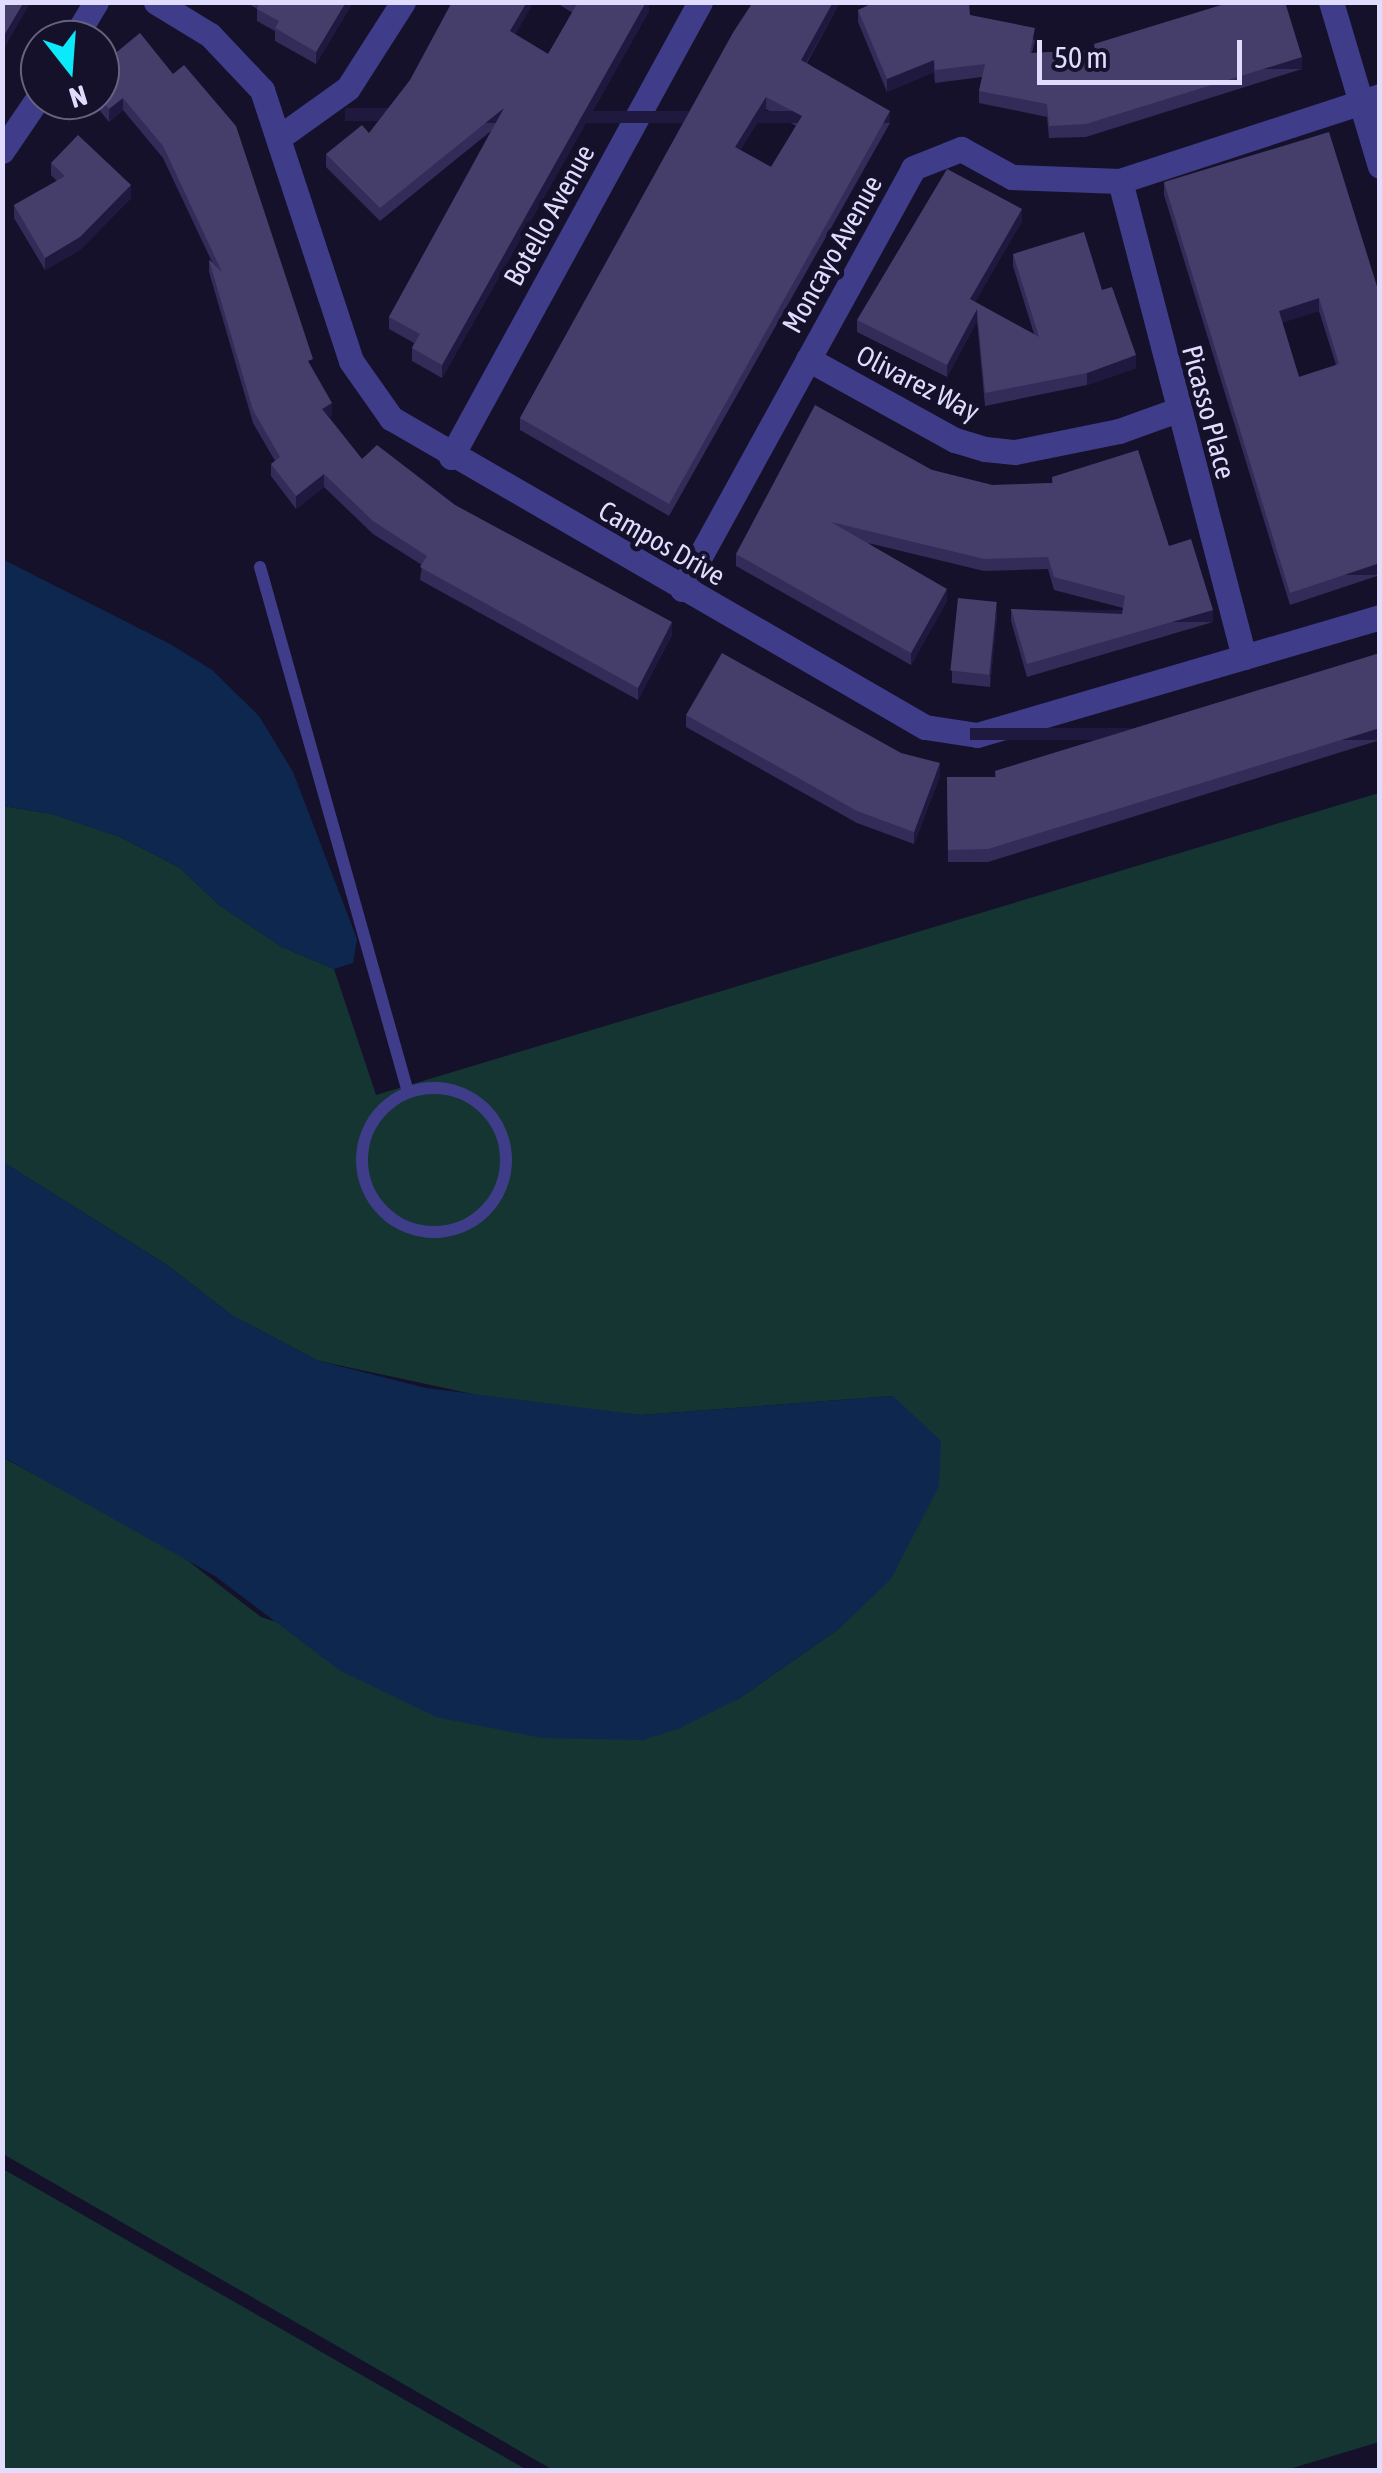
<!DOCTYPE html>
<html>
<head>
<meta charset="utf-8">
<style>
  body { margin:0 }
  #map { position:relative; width:1382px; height:2473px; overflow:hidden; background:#15112b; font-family:"Asap Condensed",sans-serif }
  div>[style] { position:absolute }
  .green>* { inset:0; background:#153533 }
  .water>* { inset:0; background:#0e274e }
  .lane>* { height:12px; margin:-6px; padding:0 6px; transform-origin:6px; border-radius:6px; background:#3f3d89 }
  .lane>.ring { margin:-6px; padding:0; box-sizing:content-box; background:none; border:12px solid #3f3d89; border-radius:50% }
  .street>* { height:25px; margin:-12.5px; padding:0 12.5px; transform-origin:12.5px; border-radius:12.5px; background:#3f3d89 }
  .wall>* { inset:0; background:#332b58 }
  .shaded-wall>* { inset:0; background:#1f193f; transform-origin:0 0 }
  .building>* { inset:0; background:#453e6a; transform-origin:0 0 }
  span { translate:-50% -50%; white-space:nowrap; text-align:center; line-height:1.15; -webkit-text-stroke:10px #15112b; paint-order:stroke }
  .street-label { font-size:28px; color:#dfdcfe }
  .frame { position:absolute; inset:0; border:5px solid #dfdcfe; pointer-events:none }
  .north { position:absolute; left:20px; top:20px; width:100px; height:100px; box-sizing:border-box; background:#15112b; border:2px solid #66627f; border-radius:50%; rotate:163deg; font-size:28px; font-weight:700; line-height:40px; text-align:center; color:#dfdcfe }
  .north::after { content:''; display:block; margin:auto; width:35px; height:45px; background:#0be9fb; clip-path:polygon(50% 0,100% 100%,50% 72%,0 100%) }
  .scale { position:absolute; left:1037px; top:40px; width:205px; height:45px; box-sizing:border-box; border:5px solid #dfdcfe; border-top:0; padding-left:12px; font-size:30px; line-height:35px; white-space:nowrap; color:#dfdcfe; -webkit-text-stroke:8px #15112b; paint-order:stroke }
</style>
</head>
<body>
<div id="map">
  <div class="green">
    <i style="clip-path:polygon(1379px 793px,1379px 2442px,1286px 2470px,553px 2470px,3px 2154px,2px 1457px,174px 1550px,261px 1617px,643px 1740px,740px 1698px,840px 1628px,893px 1396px,640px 1415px,496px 1399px,319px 1361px,233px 1316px,167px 1265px,3px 1162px,3px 806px,52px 814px,120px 837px,180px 868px,219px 905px,282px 947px,334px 969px,376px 1095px)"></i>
    <i style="clip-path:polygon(2px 2169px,3px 2169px,527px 2470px,3px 2470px)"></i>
  </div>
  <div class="water">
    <i style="clip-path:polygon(2px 559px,170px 644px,212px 670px,259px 716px,293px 772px,357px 939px,353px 963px,334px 969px,282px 947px,219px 905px,180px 868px,120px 837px,52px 814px,3px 806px)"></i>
    <i style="clip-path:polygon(3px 1162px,167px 1265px,233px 1316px,319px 1361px,426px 1388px,640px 1415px,893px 1396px,941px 1441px,939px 1486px,891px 1579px,840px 1628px,740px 1698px,678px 1729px,643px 1740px,542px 1738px,436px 1717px,339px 1670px,215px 1576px,3px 1457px)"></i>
  </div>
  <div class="lane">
    <i style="left:260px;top:567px;width:545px;rotate:74.26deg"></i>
    <i class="ring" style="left:362px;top:1088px;width:132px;height:132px"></i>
  </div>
  <div class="street">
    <i style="left:156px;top:2px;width:63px;rotate:31.4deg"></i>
    <i style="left:210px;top:35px;width:76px;rotate:46.6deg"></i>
    <i style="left:262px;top:90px;width:285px;rotate:71.8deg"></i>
    <i style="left:351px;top:361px;width:70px;rotate:54.9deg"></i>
    <i style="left:391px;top:418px;width:617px;rotate:30.06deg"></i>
    <i style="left:925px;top:727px;width:53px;rotate:8.7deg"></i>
    <i style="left:977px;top:735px;width:420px;rotate:-16.3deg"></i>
    <i style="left:1331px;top:2px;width:171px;rotate:73.4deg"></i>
    <i style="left:73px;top:40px;width:44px;rotate:-58.8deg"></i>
    <i style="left:281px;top:136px;width:82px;rotate:-35.6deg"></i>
    <i style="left:348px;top:88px;width:102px;rotate:-57.4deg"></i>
    <i style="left:2px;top:151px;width:68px;rotate:-55.8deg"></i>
    <i style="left:1120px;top:181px;width:492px;rotate:75.4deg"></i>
    <i style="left:808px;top:359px;width:168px;rotate:28.9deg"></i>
    <i style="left:955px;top:440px;width:31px;rotate:17deg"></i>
    <i style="left:985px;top:449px;width:30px;rotate:6deg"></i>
    <i style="left:1015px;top:452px;width:106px;rotate:-11.4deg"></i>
    <i style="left:1119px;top:431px;width:62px;rotate:-19.9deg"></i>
    <i style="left:451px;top:457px;width:519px;rotate:-61.31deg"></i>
    <i style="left:682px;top:589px;width:480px;rotate:-61.2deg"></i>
    <i style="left:913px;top:168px;width:52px;rotate:-21.6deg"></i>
    <i style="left:961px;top:149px;width:58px;rotate:28.8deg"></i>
    <i style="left:1012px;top:177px;width:108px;rotate:2.1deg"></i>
    <i style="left:1120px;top:181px;width:274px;rotate:-18.1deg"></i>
  </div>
  <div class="wall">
    <i style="clip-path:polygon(246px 2px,353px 2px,316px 64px,275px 41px,275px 31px,257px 21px,257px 9px)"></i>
    <i style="clip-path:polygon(555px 2px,649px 2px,649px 11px,442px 378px,412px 361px,412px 348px,414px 343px,389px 329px,389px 317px,491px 131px,380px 221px,326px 167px,326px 154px,369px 133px,515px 34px,548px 54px,573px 13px)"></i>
    <i style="clip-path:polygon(evenodd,840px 2px,807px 63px,890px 123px,669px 516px,520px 430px,520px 418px,734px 31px,840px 2px,766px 109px,796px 126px,771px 167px,740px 150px,766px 109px)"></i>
    <i style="clip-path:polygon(858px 10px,970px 15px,1035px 40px,1032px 53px,1094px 50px,1094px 44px,1302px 69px,1086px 137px,1049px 138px,1047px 117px,979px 103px,979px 91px,982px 77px,935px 83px,934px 72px,887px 92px,858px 22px)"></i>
    <i style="clip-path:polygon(140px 33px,313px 371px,332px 416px,329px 417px,362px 459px,455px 505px,672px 635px,638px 700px,420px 580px,422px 565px,373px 534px,324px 487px,296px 509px,271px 476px,271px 464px,275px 461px,253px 423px,209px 272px,209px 260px,212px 262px,163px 158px,123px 110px,109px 122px,91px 100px,100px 100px,100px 66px)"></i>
    <i style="clip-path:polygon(51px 163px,131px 198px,80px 250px,45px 270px,14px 218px,14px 205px,57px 181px,51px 175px)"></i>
    <i style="clip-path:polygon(evenodd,1164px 182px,1380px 296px,1380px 575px,1290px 605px,1164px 195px,1164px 182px,1319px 311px,1336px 365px,1299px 377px,1282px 322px,1319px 311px)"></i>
    <i style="clip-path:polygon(1022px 221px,975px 302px,1034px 334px,1013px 266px,1013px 254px,1102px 290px,1136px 368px,1087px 385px,985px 406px,977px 321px,947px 377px,857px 332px,857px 320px)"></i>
    <i style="clip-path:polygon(2px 256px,5px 272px,5px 284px,2px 285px)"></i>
    <i style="clip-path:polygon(932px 470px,992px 485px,1052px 483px,1052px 477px,1169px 546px,1213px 622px,1027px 677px,1011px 621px,1011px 609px,1122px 614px,1123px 608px,1054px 590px,1048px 569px,984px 571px,868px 543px,947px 601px,911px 665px,736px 566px,736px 554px)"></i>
    <i style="clip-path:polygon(997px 614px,990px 687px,952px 683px,952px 671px)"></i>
    <i style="clip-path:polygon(1380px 653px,1380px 740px,988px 862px,948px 862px,947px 777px,995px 777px,995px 771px)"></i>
    <i style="clip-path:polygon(686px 715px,940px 776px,914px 844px,857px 823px,686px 727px)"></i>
  </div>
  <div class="shaded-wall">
    <i style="clip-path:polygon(24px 2px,31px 2px,2px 52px,2px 39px)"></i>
    <i style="clip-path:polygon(346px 2px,353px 2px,316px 64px,316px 52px)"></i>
    <i style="clip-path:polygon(527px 2px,534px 2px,510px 44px,510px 31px)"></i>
    <i style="clip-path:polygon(646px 2px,649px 2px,649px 11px,442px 378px,442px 365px)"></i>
    <i style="clip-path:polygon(833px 2px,840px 2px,801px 72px,801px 60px)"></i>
    <i style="left:1302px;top:57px;width:12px;height:226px;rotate:90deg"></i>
    <i style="clip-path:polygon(934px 60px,934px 72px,887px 92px,887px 79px)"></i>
    <i style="clip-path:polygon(766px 97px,766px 109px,735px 159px,735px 147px)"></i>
    <i style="clip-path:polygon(123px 98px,123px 110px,109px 122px,109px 109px)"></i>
    <i style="left:504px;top:108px;width:13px;height:159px;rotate:90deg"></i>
    <i style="left:890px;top:111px;width:12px;height:451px;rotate:90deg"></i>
    <i style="clip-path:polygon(131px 185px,131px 198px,80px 250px,45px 270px,45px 258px)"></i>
    <i style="clip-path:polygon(1022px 209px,1022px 221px,970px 311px,970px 299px)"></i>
    <i style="clip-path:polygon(1319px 298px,1319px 311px,1279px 324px,1279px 311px)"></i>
    <i style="clip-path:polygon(977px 309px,977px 321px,947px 377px,947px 365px)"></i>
    <i style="clip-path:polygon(1136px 355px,1136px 368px,1087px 385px,1087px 373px)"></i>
    <i style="clip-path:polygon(332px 403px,332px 416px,322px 421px,322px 409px)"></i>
    <i style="clip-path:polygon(324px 474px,324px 487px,296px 509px,296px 496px)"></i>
    <i style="left:1380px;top:563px;width:12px;height:95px;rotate:90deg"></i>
    <i style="clip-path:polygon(947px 589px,947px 601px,911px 665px,911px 653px)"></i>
    <i style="clip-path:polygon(997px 602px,997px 614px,990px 687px,990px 674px)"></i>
    <i style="left:1213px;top:610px;width:12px;height:194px;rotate:90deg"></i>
    <i style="clip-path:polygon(672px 622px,672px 635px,638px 700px,638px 688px)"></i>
    <i style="left:1380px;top:728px;width:12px;height:410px;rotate:90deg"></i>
    <i style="clip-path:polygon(940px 763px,940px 776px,914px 844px,914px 832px)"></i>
  </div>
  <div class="building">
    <i style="clip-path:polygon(2px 2px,24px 2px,2px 39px)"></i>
    <i style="clip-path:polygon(260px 2px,346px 2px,316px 52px,275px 28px,279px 21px,257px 9px)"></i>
    <i style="clip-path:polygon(452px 2px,527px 2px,510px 31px,548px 54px,578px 2px,646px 2px,442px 365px,412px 348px,420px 334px,389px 317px,504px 108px,380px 208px,326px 154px,362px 125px,369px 133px,410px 80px)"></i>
    <i style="clip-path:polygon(evenodd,753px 2px,833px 2px,801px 60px,890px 111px,669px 504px,520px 418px,734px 31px,753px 2px,766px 97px,802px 116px,771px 167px,735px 147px,766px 97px)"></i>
    <i style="clip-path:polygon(875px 2px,969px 2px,970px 15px,1035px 28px,1030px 53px,1096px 50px,1094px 44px,1231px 2px,1285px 2px,1302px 57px,1086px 124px,1049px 126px,1047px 104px,979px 91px,985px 64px,935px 70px,934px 60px,887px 79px,858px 10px)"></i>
    <i style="clip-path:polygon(140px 33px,173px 74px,184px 65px,236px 126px,313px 359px,308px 361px,332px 403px,322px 409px,362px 459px,377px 445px,455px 505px,672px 622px,638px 688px,420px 567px,427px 556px,373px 521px,324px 474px,296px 496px,271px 464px,280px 457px,253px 410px,209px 260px,222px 272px,163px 146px,123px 98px,109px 109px,100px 98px,100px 66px)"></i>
    <i style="clip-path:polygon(evenodd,1329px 132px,1380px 296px,1380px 563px,1290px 593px,1164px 182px,1329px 132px,1319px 298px,1339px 364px,1299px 377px,1279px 311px,1319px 298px)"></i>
    <i style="clip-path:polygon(78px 135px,131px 185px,80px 237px,45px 258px,14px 205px,65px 176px,51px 163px)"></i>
    <i style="clip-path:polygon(947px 169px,1022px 209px,970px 299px,1039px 337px,1013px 254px,1084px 232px,1102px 290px,1112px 287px,1136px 355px,1087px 373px,985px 393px,977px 309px,947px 365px,857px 320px)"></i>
    <i style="clip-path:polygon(815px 405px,932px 470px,992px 485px,1053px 483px,1052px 477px,1138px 450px,1169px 546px,1191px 539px,1213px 610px,1027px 664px,1011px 609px,1122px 614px,1125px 596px,1054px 577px,1048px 557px,984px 559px,831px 522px,947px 589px,911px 653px,736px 554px)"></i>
    <i style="left:958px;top:598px;width:39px;height:73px;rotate:6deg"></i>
    <i style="clip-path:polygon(722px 653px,901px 753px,940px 763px,914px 832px,857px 811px,686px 715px)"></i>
    <i style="clip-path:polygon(1380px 653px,1380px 728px,988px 849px,948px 850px,947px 777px,996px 777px,995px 771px)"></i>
  </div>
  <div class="street-label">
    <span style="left:549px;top:215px;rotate:-61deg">Botello Avenue</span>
    <span style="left:832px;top:254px;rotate:-61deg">Moncayo Avenue</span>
    <span style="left:918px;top:383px;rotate:27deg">Olivarez Way</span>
    <span style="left:1209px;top:412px;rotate:75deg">Picasso Place</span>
    <span style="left:662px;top:543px;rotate:30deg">Campos Drive</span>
  </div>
  <div class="frame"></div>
  <div class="north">N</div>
  <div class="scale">50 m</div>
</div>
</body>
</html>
